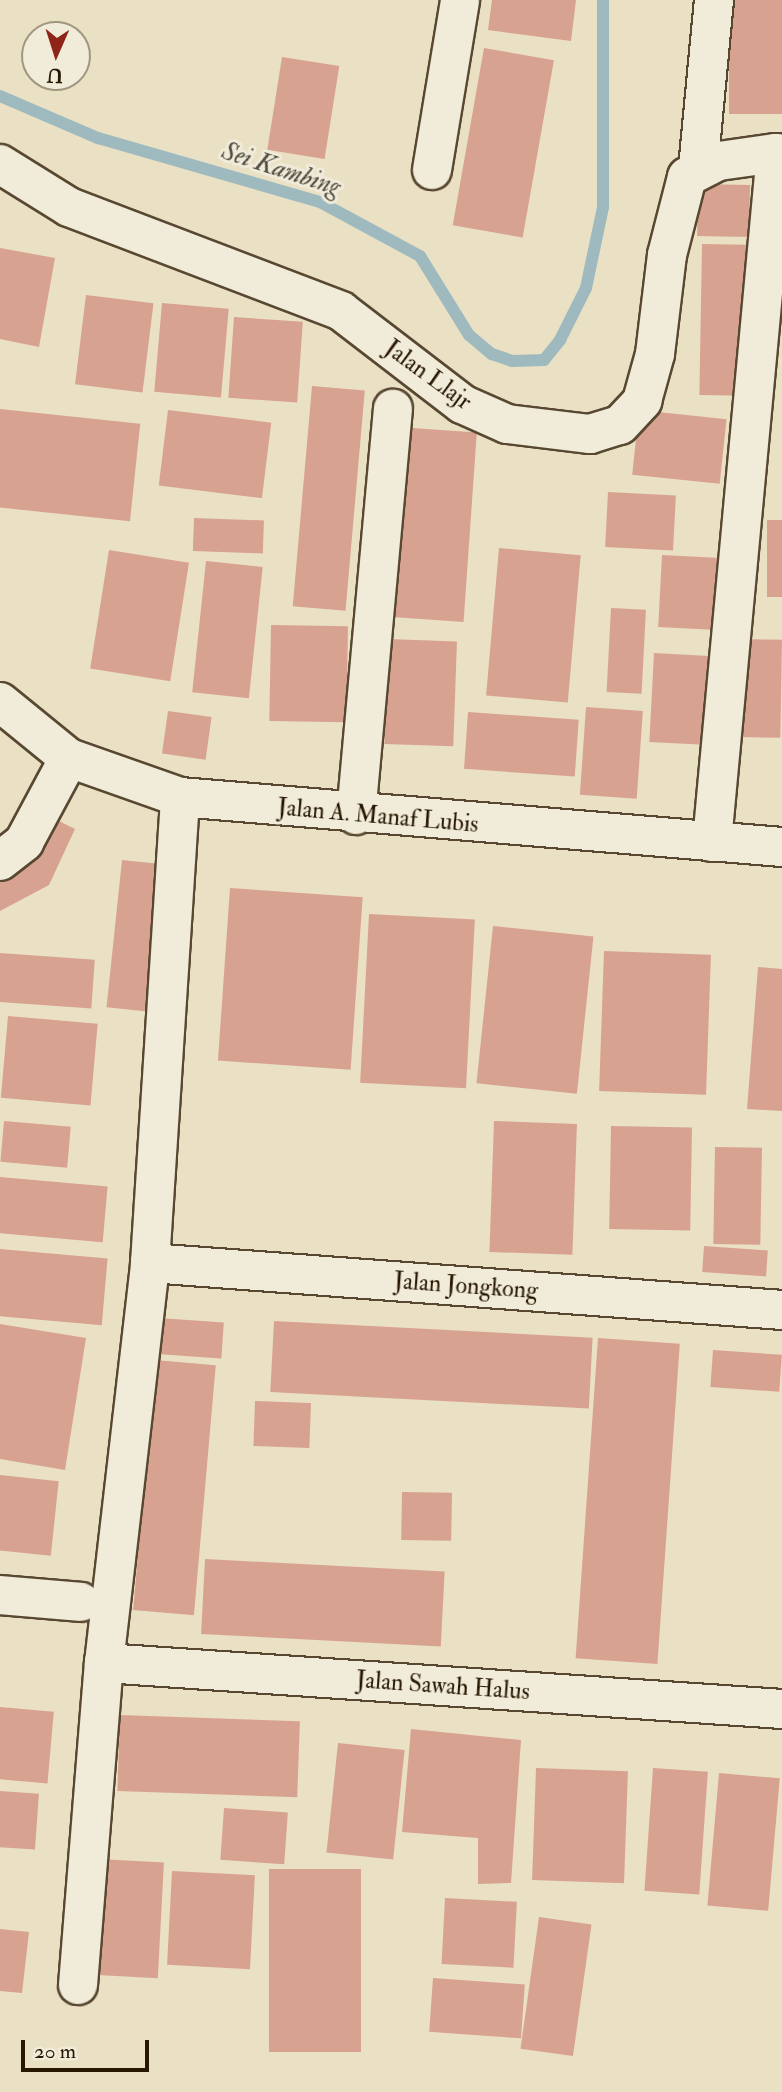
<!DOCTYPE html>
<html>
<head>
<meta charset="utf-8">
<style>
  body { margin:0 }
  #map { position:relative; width:782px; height:2092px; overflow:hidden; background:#eae0c4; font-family:"IM FELL Double Pica",serif }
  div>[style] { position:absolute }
  .stream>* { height:12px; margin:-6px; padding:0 6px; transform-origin:6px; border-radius:6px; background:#9ebabf }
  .building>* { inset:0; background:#d8a291; transform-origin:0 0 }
  .roads { filter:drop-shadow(2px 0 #584831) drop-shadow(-2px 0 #584831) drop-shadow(0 2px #584831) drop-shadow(0 -2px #584831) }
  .minor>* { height:38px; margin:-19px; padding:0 19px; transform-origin:19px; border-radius:19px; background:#f1ebd9 }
  .tertiary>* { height:38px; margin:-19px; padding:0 19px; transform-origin:19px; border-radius:19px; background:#f1ebd9 }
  span { translate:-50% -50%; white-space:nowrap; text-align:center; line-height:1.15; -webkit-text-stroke:6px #f1ebd9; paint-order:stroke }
  .street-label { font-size:24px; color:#271600 }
  .water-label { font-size:26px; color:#514f43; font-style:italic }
  .north { position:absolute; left:21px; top:21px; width:70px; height:70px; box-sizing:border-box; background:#f1ebd9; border:2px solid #a09682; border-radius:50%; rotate:183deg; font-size:19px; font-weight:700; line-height:28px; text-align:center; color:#271600 }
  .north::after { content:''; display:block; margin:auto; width:24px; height:32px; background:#8f2418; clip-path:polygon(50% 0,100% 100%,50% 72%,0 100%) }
  .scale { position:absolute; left:21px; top:2040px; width:128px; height:32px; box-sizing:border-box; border:4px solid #271600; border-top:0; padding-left:9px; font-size:21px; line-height:24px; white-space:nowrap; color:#271600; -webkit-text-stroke:5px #f1ebd9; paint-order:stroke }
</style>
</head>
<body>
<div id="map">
  <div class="stream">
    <i style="left:0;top:96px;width:107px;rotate:23.2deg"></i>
    <i style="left:98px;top:138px;width:231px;rotate:16.1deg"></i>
    <i style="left:320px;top:202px;width:114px;rotate:28.4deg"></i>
    <i style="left:420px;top:256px;width:93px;rotate:58.2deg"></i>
    <i style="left:469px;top:335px;width:30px;rotate:40deg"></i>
    <i style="left:492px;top:354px;width:21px;rotate:19deg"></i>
    <i style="left:512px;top:361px;width:32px;rotate:-2deg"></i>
    <i style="left:544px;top:360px;width:26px;rotate:-51deg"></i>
    <i style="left:560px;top:340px;width:58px;rotate:-63.4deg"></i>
    <i style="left:586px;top:288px;width:83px;rotate:-78.1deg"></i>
    <i style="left:603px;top:207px;width:207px;rotate:-90deg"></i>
  </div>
  <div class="building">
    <i style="clip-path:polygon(492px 0,576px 0,571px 41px,488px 30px)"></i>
    <i style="left:729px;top:0;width:53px;height:114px"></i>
    <i style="left:484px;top:48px;width:71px;height:180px;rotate:10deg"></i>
    <i style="left:282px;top:57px;width:58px;height:94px;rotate:9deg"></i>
    <i style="left:698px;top:184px;width:52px;height:52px;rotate:1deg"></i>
    <i style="left:702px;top:244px;width:44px;height:151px;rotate:1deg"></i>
    <i style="clip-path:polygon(0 248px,55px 258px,39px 347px,0 339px)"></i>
    <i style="left:86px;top:295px;width:68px;height:90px;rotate:7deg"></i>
    <i style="left:162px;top:303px;width:67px;height:89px;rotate:5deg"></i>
    <i style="left:234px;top:317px;width:69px;height:81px;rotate:4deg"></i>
    <i style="left:312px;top:386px;width:53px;height:221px;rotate:5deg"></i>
    <i style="left:0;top:409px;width:141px;height:98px;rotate:6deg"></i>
    <i style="left:168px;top:410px;width:104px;height:76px;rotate:7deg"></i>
    <i style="left:639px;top:410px;width:88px;height:65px;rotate:6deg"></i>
    <i style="left:398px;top:427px;width:79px;height:190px;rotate:4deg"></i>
    <i style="left:608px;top:492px;width:68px;height:55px;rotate:3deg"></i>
    <i style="left:194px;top:518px;width:70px;height:33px;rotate:2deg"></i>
    <i style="left:767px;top:520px;width:15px;height:77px"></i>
    <i style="left:499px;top:548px;width:82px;height:148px;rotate:5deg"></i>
    <i style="left:109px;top:550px;width:81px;height:120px;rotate:9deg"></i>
    <i style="left:662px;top:555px;width:59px;height:72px;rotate:3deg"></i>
    <i style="left:206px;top:561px;width:57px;height:132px;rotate:6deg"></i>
    <i style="left:611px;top:608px;width:35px;height:84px;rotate:3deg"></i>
    <i style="left:271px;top:625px;width:77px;height:96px;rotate:1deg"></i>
    <i style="left:388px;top:639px;width:69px;height:105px;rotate:2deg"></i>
    <i style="left:739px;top:639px;width:43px;height:98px;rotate:1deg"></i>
    <i style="left:654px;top:653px;width:60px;height:89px;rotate:3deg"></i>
    <i style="left:586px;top:707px;width:57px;height:88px;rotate:4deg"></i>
    <i style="left:168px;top:711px;width:44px;height:43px;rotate:8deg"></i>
    <i style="left:468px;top:712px;width:111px;height:57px;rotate:4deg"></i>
    <i style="clip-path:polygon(55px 819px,75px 829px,49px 885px,0 911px,0 875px,34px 856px,36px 861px)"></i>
    <i style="left:122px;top:860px;width:41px;height:148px;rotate:6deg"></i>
    <i style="left:230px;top:888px;width:133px;height:173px;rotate:4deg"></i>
    <i style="left:369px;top:914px;width:106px;height:169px;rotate:3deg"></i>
    <i style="left:493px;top:926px;width:101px;height:158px;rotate:6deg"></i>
    <i style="left:604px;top:951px;width:107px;height:140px;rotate:2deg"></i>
    <i style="left:0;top:953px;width:95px;height:49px;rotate:4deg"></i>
    <i style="clip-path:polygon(758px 967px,782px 969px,782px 1111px,747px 1109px)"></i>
    <i style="left:8px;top:1016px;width:90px;height:82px;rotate:5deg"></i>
    <i style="left:4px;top:1121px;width:67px;height:41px;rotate:5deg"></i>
    <i style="left:494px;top:1121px;width:83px;height:131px;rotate:2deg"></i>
    <i style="left:611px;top:1126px;width:81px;height:103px;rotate:1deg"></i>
    <i style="left:715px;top:1147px;width:47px;height:97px;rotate:1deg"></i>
    <i style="left:0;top:1177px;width:108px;height:56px;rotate:5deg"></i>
    <i style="left:704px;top:1246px;width:64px;height:26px;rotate:4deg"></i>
    <i style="left:0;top:1249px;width:108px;height:67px;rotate:5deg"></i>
    <i style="left:159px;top:1318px;width:65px;height:36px;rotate:4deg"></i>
    <i style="left:274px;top:1321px;width:319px;height:71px;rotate:3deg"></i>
    <i style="clip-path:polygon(0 1324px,86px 1338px,65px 1470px,0 1459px)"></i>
    <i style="left:598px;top:1338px;width:82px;height:321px;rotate:4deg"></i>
    <i style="left:713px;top:1350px;width:69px;height:37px;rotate:4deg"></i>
    <i style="left:155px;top:1360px;width:61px;height:251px;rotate:5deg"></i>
    <i style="left:255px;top:1401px;width:56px;height:45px;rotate:2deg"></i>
    <i style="left:0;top:1475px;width:59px;height:75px;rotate:6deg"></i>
    <i style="left:402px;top:1492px;width:50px;height:48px;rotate:1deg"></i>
    <i style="left:205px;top:1559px;width:240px;height:75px;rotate:3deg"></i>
    <i style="left:0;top:1707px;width:54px;height:72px;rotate:5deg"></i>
    <i style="left:120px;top:1715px;width:180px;height:76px;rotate:2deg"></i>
    <i style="clip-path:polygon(411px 1729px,521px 1740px,511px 1883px,478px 1884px,478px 1838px,402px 1832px)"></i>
    <i style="left:338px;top:1743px;width:67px;height:110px;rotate:6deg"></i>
    <i style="left:536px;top:1768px;width:92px;height:112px;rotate:2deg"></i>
    <i style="left:653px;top:1768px;width:55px;height:123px;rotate:4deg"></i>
    <i style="left:719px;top:1773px;width:61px;height:133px;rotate:5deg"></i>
    <i style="left:0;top:1791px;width:39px;height:56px;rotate:4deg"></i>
    <i style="left:224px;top:1808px;width:64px;height:52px;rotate:4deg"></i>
    <i style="left:99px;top:1859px;width:65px;height:116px;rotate:3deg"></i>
    <i style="left:269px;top:1869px;width:92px;height:183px"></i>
    <i style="left:172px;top:1871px;width:83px;height:94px;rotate:3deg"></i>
    <i style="left:445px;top:1898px;width:72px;height:66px;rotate:3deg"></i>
    <i style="left:539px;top:1917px;width:53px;height:133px;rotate:8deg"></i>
    <i style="clip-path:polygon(0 1929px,29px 1932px,22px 1993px,0 1991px)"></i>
    <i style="left:433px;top:1978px;width:92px;height:54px;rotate:4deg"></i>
  </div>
  <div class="roads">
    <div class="minor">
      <i style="left:0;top:164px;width:81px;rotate:31.9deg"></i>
      <i style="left:69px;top:207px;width:291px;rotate:20.9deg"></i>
      <i style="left:341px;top:311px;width:153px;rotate:37.5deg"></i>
      <i style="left:462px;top:404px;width:49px;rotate:24deg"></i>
      <i style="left:507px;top:424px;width:84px;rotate:6.9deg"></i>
      <i style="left:590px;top:434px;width:31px;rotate:-17deg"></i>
      <i style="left:620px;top:425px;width:33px;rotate:-47deg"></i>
      <i style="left:642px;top:401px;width:49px;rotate:-74.5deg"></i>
      <i style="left:655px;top:354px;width:100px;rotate:-83.1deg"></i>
      <i style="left:667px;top:255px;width:81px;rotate:-75.6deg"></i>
      <i style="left:687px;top:177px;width:36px;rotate:-27deg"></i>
      <i style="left:719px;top:161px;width:58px;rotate:-8deg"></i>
      <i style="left:776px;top:153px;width:692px;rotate:95.31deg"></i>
      <i style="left:698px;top:169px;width:170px;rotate:-84.6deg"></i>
      <i style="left:432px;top:170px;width:172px;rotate:-80.6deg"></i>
      <i style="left:356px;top:815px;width:408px;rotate:-84.8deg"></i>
      <i style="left:0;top:861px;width:31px;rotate:-38deg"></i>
      <i style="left:24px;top:842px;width:95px;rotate:-61.8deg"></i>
      <i style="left:150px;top:1263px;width:634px;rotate:4.25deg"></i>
      <i style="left:0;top:1595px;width:81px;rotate:4.9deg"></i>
      <i style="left:104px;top:1663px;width:680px;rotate:3.88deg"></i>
      <i style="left:78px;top:1985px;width:323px;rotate:-85.4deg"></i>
      <i style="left:104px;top:1663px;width:403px;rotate:-83.4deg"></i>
      <i style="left:150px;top:1263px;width:467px;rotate:-86.3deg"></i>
    </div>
    <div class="tertiary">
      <i style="left:0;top:702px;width:89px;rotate:39.1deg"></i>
      <i style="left:69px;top:758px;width:118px;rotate:19.4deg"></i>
      <i style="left:180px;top:797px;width:604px;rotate:4.75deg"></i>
    </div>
  </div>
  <div class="street-label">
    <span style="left:428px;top:375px;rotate:36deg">Jalan Llajr</span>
    <span style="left:378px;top:816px;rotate:5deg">Jalan A. Manaf Lubis</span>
    <span style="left:466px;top:1286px;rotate:4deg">Jalan Jongkong</span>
    <span style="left:443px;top:1686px;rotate:4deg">Jalan Sawah Halus</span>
  </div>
  <div class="water-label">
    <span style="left:281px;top:170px;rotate:18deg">Sei Kambing</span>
  </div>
  <div class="north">U</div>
  <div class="scale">20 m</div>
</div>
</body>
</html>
